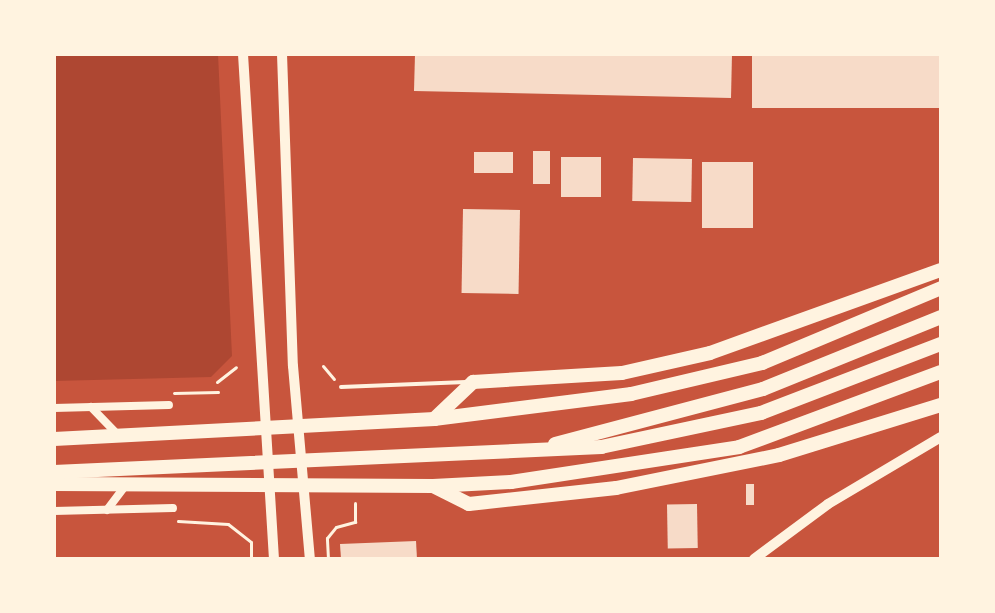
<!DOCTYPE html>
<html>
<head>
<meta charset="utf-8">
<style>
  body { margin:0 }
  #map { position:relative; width:995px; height:613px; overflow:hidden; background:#c8553d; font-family:"Space Grotesk",sans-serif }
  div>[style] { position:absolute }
  .green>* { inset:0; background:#ae4732 }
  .building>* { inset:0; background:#f7dbc8; transform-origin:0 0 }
  .path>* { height:3px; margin:-1.5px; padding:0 1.5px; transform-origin:1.5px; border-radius:1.5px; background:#fff3e0 }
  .service>* { height:4px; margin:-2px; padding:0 2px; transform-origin:2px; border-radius:2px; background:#fff3e0 }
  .minor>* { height:8px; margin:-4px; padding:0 4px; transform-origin:4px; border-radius:4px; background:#fff3e0 }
  .tertiary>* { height:10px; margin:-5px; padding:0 5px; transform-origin:5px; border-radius:5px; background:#fff3e0 }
  .trunk>* { height:14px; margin:-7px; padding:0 7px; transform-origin:7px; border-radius:7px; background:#fff3e0 }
  .motorway>* { height:14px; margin:-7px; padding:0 7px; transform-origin:7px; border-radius:7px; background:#fff3e0 }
  span { translate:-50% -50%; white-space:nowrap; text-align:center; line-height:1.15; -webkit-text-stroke:6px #fff3e0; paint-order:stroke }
  .frame { position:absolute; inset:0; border:56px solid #fff3e0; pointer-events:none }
</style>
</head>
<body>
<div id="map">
  <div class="green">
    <i style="clip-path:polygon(54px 54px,218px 54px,232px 356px,211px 377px,54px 381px)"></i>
  </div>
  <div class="building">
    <i style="clip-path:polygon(415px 54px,732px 54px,731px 98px,414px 91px)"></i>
    <i style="left:752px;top:54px;width:189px;height:54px"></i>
    <i style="left:533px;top:151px;width:17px;height:33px"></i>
    <i style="left:474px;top:152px;width:39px;height:21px"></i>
    <i style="left:561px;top:157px;width:40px;height:40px"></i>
    <i style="left:633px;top:158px;width:59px;height:43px;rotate:1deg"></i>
    <i style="left:702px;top:162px;width:51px;height:66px"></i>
    <i style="left:463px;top:209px;width:57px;height:84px;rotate:1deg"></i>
    <i style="left:746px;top:484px;width:8px;height:21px"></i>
    <i style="left:697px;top:504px;width:44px;height:30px;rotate:89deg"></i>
    <i style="clip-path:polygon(416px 541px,417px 559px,341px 559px,340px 544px)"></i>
  </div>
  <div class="path">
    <i style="left:323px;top:366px;width:17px;rotate:50deg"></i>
    <i style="left:217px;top:382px;width:24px;rotate:-38deg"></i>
    <i style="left:174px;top:393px;width:44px;rotate:-1.3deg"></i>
    <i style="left:178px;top:521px;width:50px;rotate:3.4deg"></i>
    <i style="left:228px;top:524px;width:29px;rotate:38deg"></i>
    <i style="left:251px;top:542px;width:17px;rotate:90deg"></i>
    <i style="left:328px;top:559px;width:21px;rotate:-93deg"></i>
    <i style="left:327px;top:538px;width:14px;rotate:-51deg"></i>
    <i style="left:336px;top:527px;width:20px;rotate:-15deg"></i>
    <i style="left:355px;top:522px;width:19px;rotate:-90deg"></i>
  </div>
  <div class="service">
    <i style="left:341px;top:387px;width:125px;rotate:-2.3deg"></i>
  </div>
  <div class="minor">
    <i style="left:91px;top:407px;width:40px;rotate:46deg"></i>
    <i style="left:54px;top:408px;width:115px;rotate:-1.5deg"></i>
    <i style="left:107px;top:510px;width:31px;rotate:-53deg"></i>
    <i style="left:54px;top:511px;width:119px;rotate:-1.4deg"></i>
  </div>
  <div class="tertiary">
    <i style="left:243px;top:54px;width:506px;rotate:86.49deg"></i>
    <i style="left:282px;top:54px;width:312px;rotate:88deg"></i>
    <i style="left:293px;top:366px;width:194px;rotate:85deg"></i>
    <i style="left:754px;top:559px;width:92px;rotate:-36.6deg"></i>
    <i style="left:828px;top:504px;width:131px;rotate:-30.7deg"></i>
  </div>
  <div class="trunk">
    <i style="left:54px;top:439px;width:381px;rotate:-3deg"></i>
    <i style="left:434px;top:419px;width:54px;rotate:-43.5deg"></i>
    <i style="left:473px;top:382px;width:149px;rotate:-3.5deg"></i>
    <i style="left:622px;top:373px;width:90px;rotate:-12.8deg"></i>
    <i style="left:710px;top:353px;width:245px;rotate:-19.8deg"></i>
    <i style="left:54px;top:484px;width:379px;rotate:0.3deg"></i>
    <i style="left:433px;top:486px;width:40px;rotate:26.6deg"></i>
    <i style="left:469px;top:504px;width:148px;rotate:-6.2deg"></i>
    <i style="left:616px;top:488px;width:166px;rotate:-11.4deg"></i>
    <i style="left:779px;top:455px;width:170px;rotate:-17.2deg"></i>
  </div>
  <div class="motorway">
    <i style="left:434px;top:419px;width:199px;rotate:-7.2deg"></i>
    <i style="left:631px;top:394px;width:135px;rotate:-13.3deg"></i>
    <i style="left:762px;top:363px;width:194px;rotate:-22.7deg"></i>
    <i style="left:555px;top:444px;width:215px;rotate:-14.8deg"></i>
    <i style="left:763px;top:389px;width:192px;rotate:-22deg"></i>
    <i style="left:54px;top:472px;width:548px;rotate:-2.62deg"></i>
    <i style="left:601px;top:447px;width:164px;rotate:-12deg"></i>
    <i style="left:761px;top:413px;width:193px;rotate:-21deg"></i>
    <i style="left:433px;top:486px;width:78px;rotate:-2.9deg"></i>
    <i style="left:511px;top:482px;width:231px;rotate:-8.7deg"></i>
    <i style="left:739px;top:447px;width:215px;rotate:-20.4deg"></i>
  </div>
  <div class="frame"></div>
</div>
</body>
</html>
